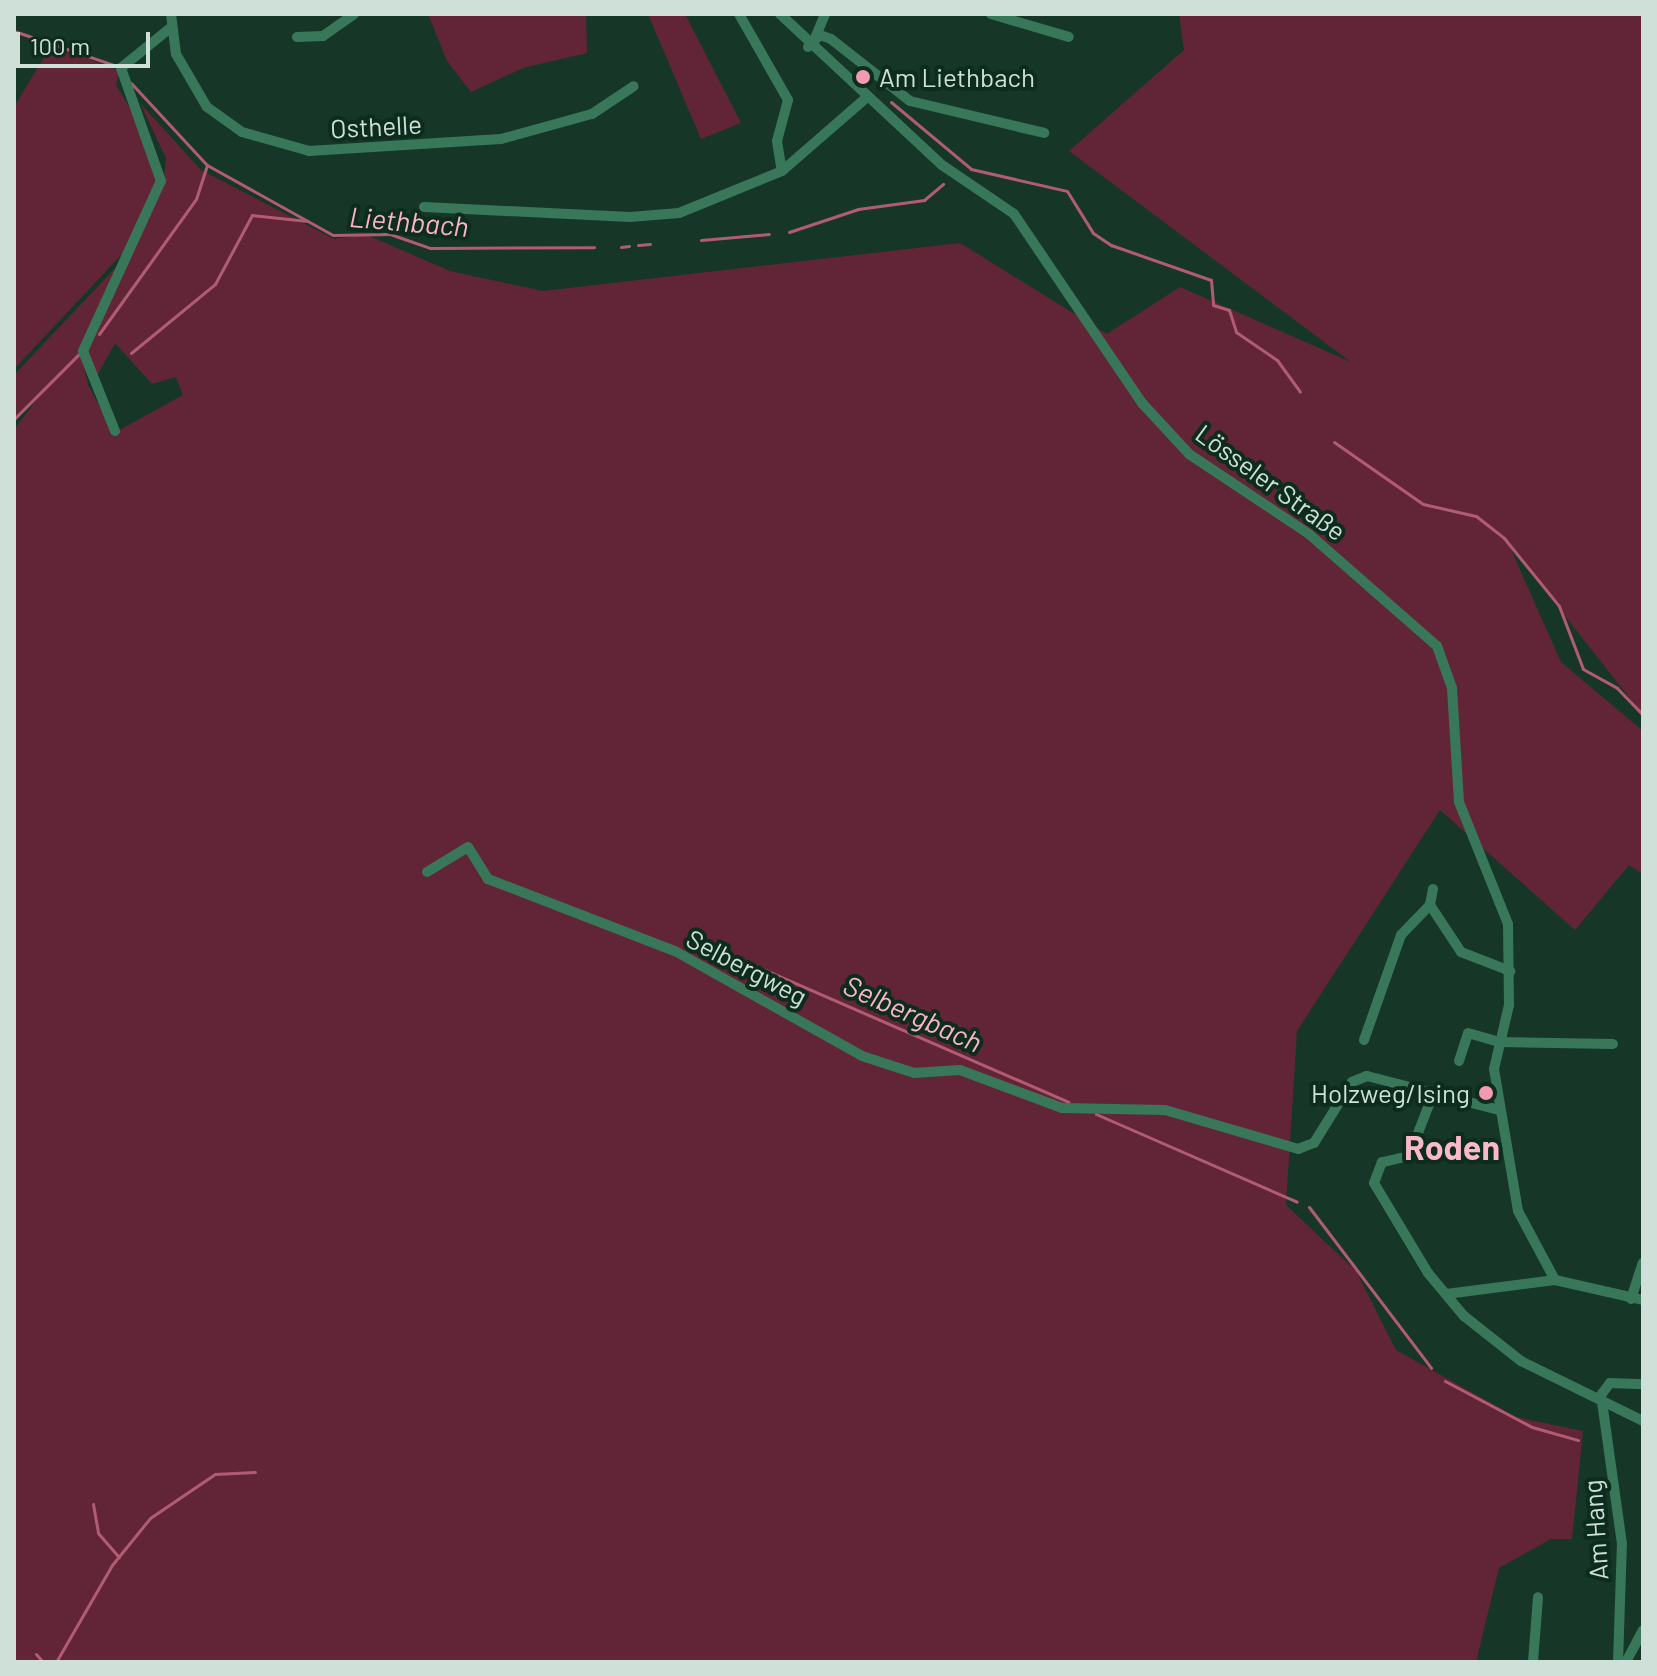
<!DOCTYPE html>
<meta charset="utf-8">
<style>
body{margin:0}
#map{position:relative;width:1657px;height:1676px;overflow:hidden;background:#163628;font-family:Barlow,sans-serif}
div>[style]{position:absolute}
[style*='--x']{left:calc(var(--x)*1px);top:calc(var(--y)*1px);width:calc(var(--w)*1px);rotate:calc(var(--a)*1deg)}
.green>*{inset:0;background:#622538}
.stream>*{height:3px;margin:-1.5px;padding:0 1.5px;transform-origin:1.5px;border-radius:1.5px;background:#b25c74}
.minor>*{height:10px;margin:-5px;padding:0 5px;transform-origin:5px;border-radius:5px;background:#39775b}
.dots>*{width:22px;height:22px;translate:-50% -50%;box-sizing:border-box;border:4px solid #0c2c1e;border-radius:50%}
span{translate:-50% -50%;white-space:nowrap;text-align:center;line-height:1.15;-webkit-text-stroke:8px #0c2c1e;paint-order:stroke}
.poi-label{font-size:26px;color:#cee0d7}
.left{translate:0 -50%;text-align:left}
.right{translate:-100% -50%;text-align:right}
.street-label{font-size:26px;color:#cee0d7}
.water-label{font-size:28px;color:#fcb4c5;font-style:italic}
.district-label{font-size:34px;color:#fbb8c8;font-weight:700}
.frame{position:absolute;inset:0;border:16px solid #cee0d7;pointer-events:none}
.scale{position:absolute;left:16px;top:32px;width:134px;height:36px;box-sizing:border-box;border:4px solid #cee0d7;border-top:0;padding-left:10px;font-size:24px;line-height:28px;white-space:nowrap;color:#cee0d7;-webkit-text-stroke:6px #0c2c1e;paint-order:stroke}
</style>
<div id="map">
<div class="green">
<i style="clip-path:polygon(428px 14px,586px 14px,587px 53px,523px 68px,471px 92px,447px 61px)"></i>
<i style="clip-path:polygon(648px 14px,685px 14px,741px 123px,701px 139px)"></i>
<i style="clip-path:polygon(1179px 14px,1643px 14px,1643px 715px,1509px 545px,1561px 662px,1643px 731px,1643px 874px,1629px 865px,1575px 930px,1440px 810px,1297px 1031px,1286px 1205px,1356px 1271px,1396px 1350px,1516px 1417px,1583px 1431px,1572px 1539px,1551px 1539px,1499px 1568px,1476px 1662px,14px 1662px,14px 430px,48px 384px,14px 423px,14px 375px,122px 261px,82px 356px,88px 385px,114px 433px,183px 395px,176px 377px,152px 384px,115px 343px,93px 383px,86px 352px,164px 180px,166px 158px,140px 103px,201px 170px,334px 239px,367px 235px,450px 271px,543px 291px,960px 243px,1107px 334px,1180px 287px,1351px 362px,1069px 151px,1184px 50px)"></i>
<i style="clip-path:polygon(52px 44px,119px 71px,116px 85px,139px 123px,159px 180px,123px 253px,14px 369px,14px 107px)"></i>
</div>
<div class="stream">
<i style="--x:14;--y:31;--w:109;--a:18.8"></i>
<i style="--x:860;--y:70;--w:13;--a:39"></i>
<i style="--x:131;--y:83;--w:112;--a:47.2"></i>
<i style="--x:207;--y:165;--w:144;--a:29.1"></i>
<i style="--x:333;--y:235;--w:57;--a:-1"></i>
<i style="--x:390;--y:234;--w:42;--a:19.3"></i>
<i style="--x:430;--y:248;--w:164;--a:-0.3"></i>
<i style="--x:891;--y:102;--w:104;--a:39.9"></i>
<i style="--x:971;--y:169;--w:98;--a:12.9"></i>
<i style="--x:1067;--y:191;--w:49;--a:58.2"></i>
<i style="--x:1093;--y:233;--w:22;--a:34"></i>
<i style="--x:1111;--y:245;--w:106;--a:19.3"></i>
<i style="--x:1211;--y:280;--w:25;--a:85"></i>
<i style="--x:1213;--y:305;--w:17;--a:17"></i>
<i style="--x:1229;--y:310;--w:23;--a:72"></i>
<i style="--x:1236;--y:332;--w:50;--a:34.3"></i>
<i style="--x:1277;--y:360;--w:39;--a:54"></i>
<i style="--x:789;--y:232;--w:73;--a:-18.4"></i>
<i style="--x:858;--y:209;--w:67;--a:-7.8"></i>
<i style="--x:924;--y:200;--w:25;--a:-40"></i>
<i style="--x:701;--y:240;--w:68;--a:-5"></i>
<i style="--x:638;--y:245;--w:12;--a:-5"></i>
<i style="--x:621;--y:247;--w:8;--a:-7"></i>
<i style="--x:99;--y:334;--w:166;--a:-54.3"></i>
<i style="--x:196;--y:199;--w:36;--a:-72"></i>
<i style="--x:131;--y:353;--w:109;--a:-39.4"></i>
<i style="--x:215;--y:284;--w:78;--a:-61.8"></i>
<i style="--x:252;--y:215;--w:56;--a:6.1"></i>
<i style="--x:14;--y:419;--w:91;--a:-45"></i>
<i style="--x:1334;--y:442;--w:108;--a:34.9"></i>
<i style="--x:1423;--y:504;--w:54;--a:12.8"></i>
<i style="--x:1476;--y:516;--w:36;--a:38"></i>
<i style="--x:1504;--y:538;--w:87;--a:51"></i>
<i style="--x:1559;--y:606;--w:67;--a:69.1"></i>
<i style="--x:1583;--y:669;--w:39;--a:29"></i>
<i style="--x:1617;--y:688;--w:37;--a:46"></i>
<i style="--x:742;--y:960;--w:356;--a:23.5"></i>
<i style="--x:1096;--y:1114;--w:219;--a:23.6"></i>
<i style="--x:1309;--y:1207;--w:202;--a:52.8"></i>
<i style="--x:1445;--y:1381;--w:98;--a:27.9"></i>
<i style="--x:1532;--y:1427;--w:48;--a:15.8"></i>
<i style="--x:93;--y:1504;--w:29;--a:80"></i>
<i style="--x:98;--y:1533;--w:32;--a:49"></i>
<i style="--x:36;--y:1654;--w:11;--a:49"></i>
<i style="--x:56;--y:1662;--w:112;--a:-60"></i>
<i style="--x:112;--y:1565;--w:60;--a:-51"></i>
<i style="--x:150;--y:1518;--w:78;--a:-34.1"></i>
<i style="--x:215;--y:1474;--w:40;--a:-2.9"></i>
</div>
<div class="minor">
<i style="--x:171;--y:14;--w:40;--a:82.9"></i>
<i style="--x:176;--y:54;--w:61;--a:59.7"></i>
<i style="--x:207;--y:107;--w:43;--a:35.5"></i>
<i style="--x:242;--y:132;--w:70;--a:15.8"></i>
<i style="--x:309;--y:151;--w:192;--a:-3.6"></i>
<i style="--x:501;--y:139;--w:94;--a:-15.4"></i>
<i style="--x:592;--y:114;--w:50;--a:-33.7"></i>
<i style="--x:739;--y:14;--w:99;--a:60.3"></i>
<i style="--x:788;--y:100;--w:42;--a:105"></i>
<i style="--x:777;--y:141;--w:30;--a:81"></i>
<i style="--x:780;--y:14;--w:221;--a:43"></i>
<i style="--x:942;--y:165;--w:87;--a:34.2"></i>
<i style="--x:1014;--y:214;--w:228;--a:55.9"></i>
<i style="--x:1142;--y:403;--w:69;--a:47.3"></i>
<i style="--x:1189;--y:454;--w:144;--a:33.7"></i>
<i style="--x:1309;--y:534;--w:170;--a:41.2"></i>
<i style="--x:1437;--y:646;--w:45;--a:70.3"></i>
<i style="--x:1452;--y:688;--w:114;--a:86.5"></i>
<i style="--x:1459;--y:802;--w:131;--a:68.1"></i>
<i style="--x:1508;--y:924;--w:81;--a:89.3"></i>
<i style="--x:1509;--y:1005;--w:66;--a:103.2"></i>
<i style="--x:1494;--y:1069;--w:144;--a:80.4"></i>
<i style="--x:1518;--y:1211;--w:78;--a:61.8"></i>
<i style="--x:1555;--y:1280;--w:90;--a:12.8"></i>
<i style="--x:991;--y:14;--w:81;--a:16.4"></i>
<i style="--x:297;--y:37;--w:26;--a:-2"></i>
<i style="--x:323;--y:36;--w:38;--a:-35"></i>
<i style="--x:815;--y:38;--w:26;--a:-67"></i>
<i style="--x:808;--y:47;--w:17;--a:-45"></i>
<i style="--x:820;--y:35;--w:12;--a:20"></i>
<i style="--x:831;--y:39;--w:100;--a:38.1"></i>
<i style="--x:910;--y:101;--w:138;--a:13.4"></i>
<i style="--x:424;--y:207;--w:206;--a:2.8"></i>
<i style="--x:630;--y:217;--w:49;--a:-4.7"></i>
<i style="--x:679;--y:213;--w:111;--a:-22.2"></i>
<i style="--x:782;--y:171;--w:113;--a:-41"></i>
<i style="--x:115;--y:431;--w:86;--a:-111.8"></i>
<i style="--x:83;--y:351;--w:187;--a:-65.4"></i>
<i style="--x:161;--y:181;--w:120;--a:-109.5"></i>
<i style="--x:121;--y:68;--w:62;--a:-39.1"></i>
<i style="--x:427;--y:872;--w:48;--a:-31.4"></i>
<i style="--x:468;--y:847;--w:38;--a:58"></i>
<i style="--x:488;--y:879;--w:200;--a:21.1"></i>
<i style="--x:675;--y:951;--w:214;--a:29.3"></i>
<i style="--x:862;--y:1056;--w:55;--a:18.1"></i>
<i style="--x:914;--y:1073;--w:46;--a:-3.7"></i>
<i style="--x:960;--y:1070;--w:109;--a:20.4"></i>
<i style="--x:1062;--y:1108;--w:103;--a:1.1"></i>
<i style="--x:1165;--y:1110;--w:139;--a:16.3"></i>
<i style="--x:1298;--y:1149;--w:17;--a:-21"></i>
<i style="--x:1314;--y:1143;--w:72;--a:-58.1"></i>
<i style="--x:1352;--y:1082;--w:16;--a:-22"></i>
<i style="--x:1367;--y:1076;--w:136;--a:14.4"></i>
<i style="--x:1433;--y:889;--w:16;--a:101"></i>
<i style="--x:1430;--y:905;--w:56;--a:56.6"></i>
<i style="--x:1461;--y:952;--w:53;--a:21.2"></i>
<i style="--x:1364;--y:1040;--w:111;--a:-70.6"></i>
<i style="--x:1401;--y:935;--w:42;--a:-46"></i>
<i style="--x:1459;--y:1061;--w:29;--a:-72"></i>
<i style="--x:1468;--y:1033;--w:33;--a:16"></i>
<i style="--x:1500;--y:1042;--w:113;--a:1"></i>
<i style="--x:1432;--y:1097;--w:63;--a:111.3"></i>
<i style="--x:1409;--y:1156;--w:28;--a:167"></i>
<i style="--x:1382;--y:1162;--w:22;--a:111"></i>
<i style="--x:1374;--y:1183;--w:105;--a:59"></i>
<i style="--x:1428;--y:1273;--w:56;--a:50.1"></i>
<i style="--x:1464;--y:1316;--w:73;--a:38.3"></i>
<i style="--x:1521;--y:1361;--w:136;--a:26.2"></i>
<i style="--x:1446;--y:1294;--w:110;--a:-7.3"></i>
<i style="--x:1631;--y:1299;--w:38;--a:-72"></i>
<i style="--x:1533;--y:1662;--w:65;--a:-85.6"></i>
<i style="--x:1618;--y:1662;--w:118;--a:-88.1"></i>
<i style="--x:1622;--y:1544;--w:150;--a:-98"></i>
<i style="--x:1601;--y:1395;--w:15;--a:-53"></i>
<i style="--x:1610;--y:1383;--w:33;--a:2"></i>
<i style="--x:1626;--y:1662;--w:36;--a:-62"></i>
</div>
<div class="dots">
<i style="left:863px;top:77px;background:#f29ab0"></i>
<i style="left:1486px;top:1093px;background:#f29ab0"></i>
</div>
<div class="poi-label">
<span class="left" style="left:879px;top:77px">Am Liethbach</span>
<span class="right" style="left:1470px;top:1093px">Holzweg/Ising</span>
</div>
<div class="street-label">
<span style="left:376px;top:126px;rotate:-3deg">Osthelle</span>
<span style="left:1271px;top:482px;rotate:36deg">Lösseler Straße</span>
<span style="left:747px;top:967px;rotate:28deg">Selbergweg</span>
<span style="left:1595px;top:1530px;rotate:-94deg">Am Hang</span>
</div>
<div class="water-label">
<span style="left:409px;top:221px;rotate:5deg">Liethbach</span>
<span style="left:913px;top:1013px;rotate:24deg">Selbergbach</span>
</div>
<div class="district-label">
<span style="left:1452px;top:1147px">Roden</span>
</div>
<div class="frame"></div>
<div class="scale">100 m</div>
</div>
